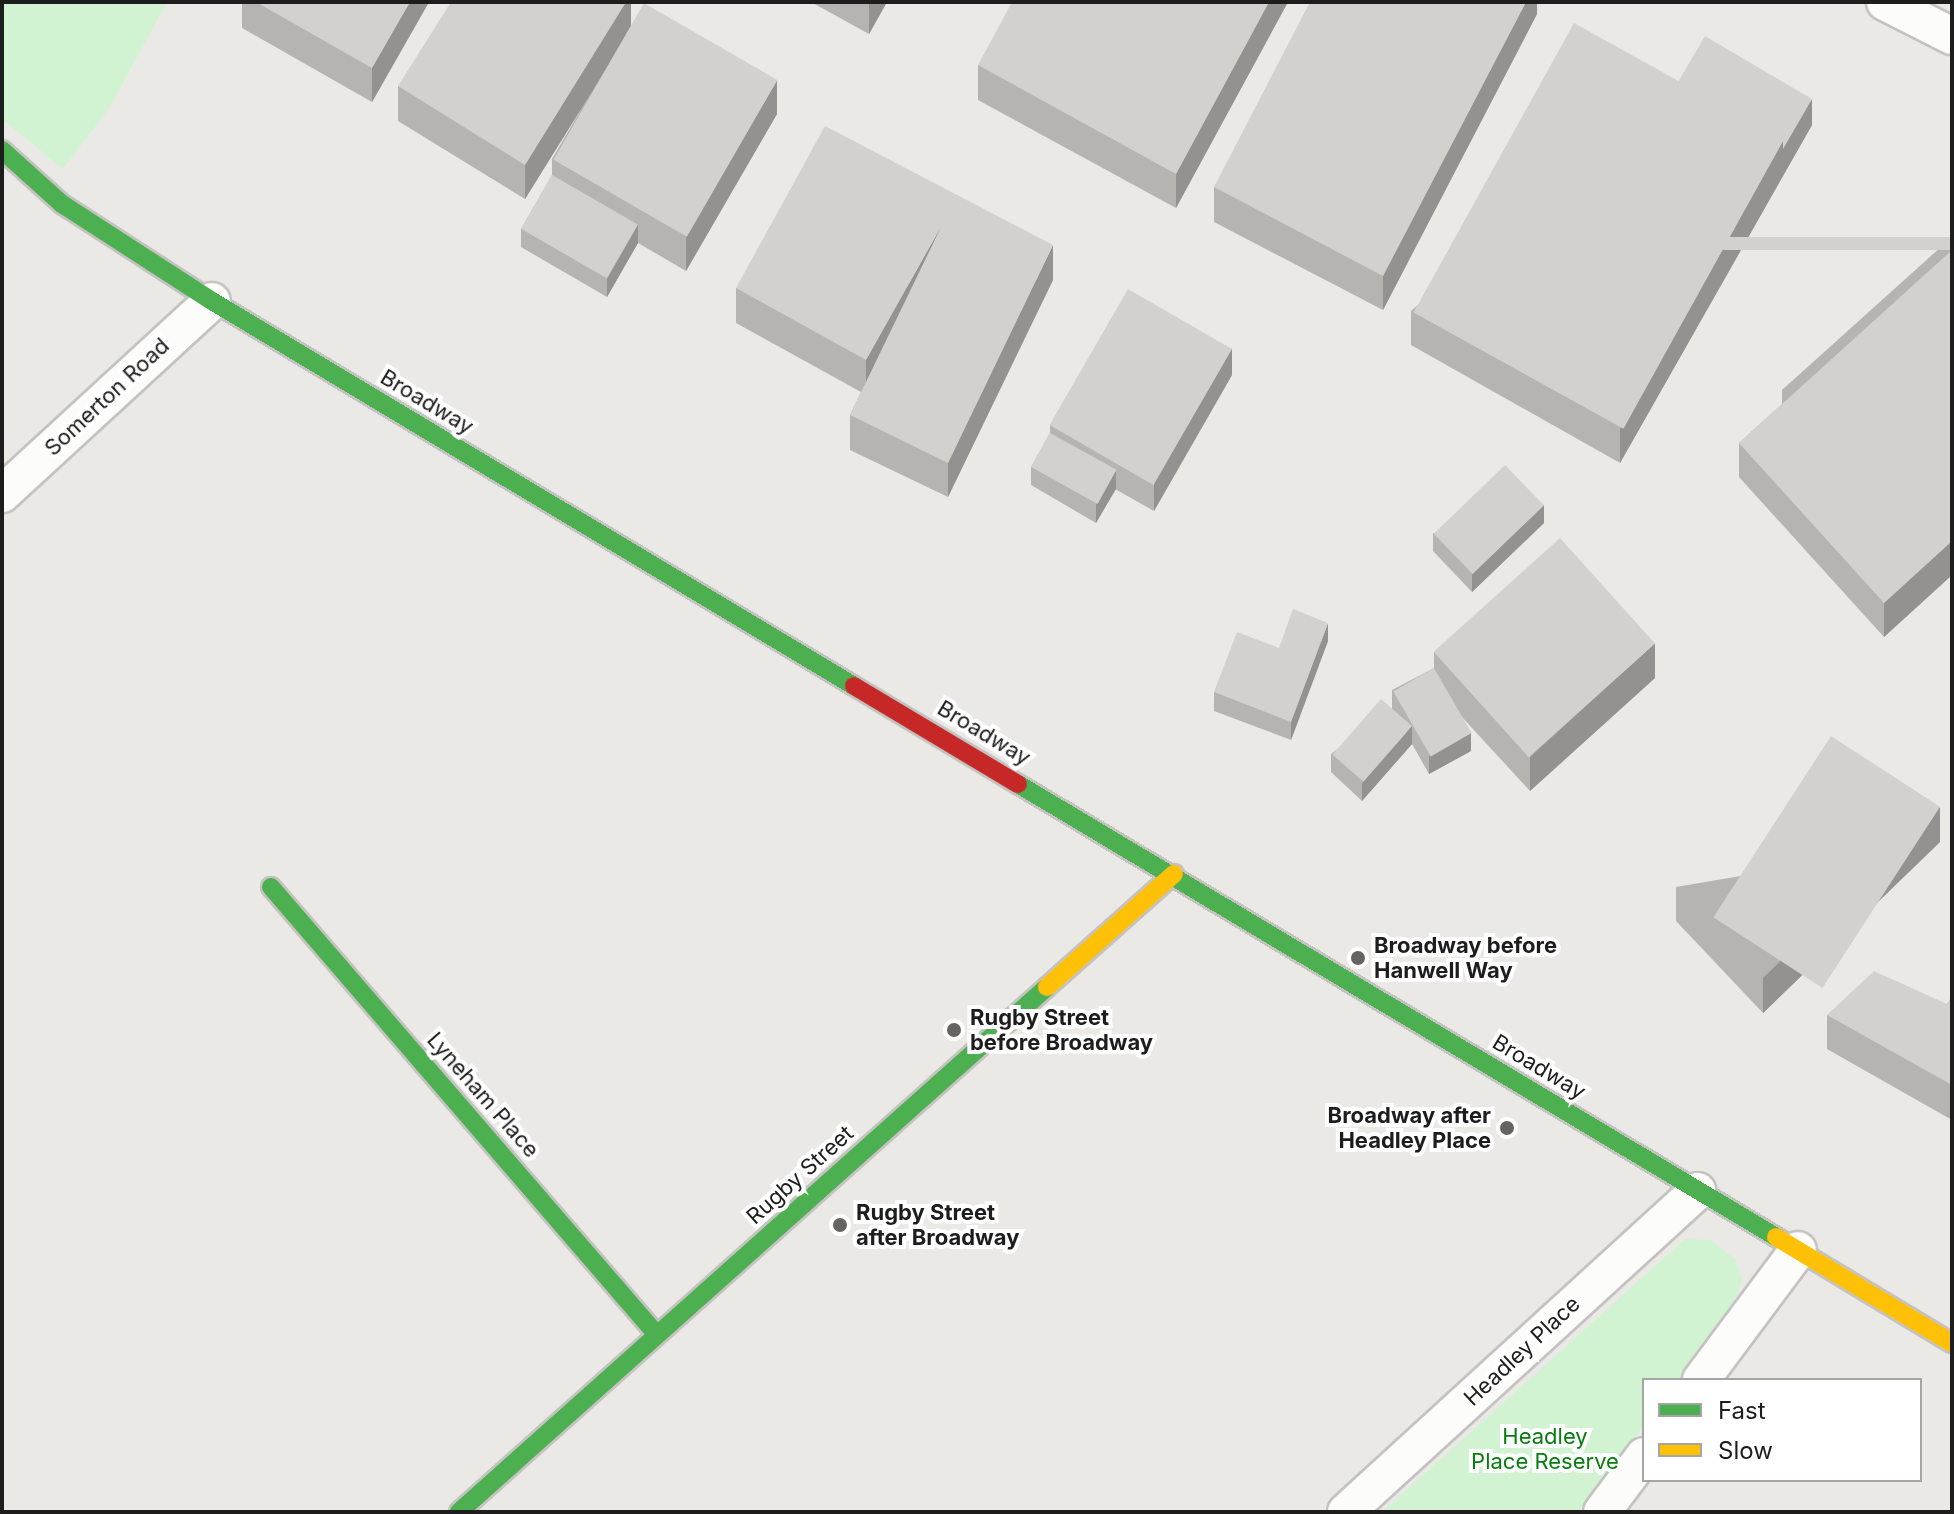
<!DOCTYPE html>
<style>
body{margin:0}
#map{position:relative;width:1954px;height:1514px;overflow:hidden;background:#ebe9e5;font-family:Inter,sans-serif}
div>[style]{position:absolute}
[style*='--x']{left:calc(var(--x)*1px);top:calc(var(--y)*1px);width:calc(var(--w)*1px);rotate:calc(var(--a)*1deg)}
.park>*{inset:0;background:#d2f3d1}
.roads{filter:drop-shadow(2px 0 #c4c3c1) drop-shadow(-2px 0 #c4c3c1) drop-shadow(0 2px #c4c3c1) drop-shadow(0 -2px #c4c3c1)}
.street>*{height:36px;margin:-18px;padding:0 18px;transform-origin:18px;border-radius:18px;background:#fcfcfb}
.fast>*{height:18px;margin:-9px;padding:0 9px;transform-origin:9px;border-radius:9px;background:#4caf50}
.slow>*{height:18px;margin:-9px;padding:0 9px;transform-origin:9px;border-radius:9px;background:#ffc107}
.jam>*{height:18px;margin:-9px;padding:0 9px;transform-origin:9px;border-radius:9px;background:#c62828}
.wall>*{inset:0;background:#b5b4b1}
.shaded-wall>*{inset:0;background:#949290}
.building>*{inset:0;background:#d3d1ce;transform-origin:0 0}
.dots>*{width:22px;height:22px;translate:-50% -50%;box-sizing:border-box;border:4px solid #fff;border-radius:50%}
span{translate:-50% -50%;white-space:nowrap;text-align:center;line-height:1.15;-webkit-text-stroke:8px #fff;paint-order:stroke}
.street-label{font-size:22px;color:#1d1d1d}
.poi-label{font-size:22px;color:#1d1d1d;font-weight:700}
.left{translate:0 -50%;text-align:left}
.right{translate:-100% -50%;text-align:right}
.park-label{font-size:22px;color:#087d0f}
.frame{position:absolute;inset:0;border:4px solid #1d1d1d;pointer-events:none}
.legend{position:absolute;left:1642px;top:1378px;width:280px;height:104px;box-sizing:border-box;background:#fff;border:2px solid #a5a5a5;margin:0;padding:10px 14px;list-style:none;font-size:24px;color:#1d1d1d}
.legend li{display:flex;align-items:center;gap:16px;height:40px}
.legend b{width:40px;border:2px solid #a5a5a5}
</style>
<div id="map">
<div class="park">
<i style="clip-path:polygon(2px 2px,167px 2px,110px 107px,63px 169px,2px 119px)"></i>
<i style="clip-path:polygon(1685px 1239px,1711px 1240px,1736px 1260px,1742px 1280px,1733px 1306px,1678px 1380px,1644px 1380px,1644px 1425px,1578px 1512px,1382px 1512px)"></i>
</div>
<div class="roads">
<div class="street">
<i style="--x:1885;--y:2;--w:75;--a:26.9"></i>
<i style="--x:2;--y:494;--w:285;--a:-42.6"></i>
<i style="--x:1701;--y:1380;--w:162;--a:-53.3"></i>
<i style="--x:1346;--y:1512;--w:476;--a:-42.4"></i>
<i style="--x:1602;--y:1512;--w:70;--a:-53.1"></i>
</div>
<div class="fast">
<i style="--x:2;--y:150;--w:81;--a:42"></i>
<i style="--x:62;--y:204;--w:179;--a:32.9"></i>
<i style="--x:212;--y:301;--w:749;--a:30.95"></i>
<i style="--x:1018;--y:784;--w:883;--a:30.86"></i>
<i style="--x:271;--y:887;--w:591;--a:49.25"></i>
<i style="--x:459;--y:1512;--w:788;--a:-41.76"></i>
</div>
<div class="slow">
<i style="--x:1047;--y:987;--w:170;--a:-41.7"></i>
<i style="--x:1776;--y:1237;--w:205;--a:31.1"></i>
</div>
<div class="jam">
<i style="--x:854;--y:686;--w:191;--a:30.9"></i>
</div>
</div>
<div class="wall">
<i style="clip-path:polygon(242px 2px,429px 2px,372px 102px,242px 28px)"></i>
<i style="clip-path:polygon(631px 2px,631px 25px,777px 114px,686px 271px,638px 243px,607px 297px,521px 247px,521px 229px,552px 175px,552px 159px,587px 99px,525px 199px,398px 121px,398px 86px)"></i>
<i style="clip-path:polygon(811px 2px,887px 2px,869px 34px)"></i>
<i style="clip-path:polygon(1288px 2px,1176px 208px,978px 100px,978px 65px)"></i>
<i style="clip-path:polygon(1537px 2px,1537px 14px,1383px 310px,1214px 222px,1214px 187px)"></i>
<i style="clip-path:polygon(1678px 82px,1812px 125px,1620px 463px,1411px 345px,1411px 311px)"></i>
<i style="clip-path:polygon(1952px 237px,1952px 575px,1884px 637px,1739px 477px,1739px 443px,1782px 404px,1782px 390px)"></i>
<i style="clip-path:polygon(1053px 280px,948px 497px,850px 450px,850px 415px,861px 392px,736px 323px,736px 288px)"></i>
<i style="clip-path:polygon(1232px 375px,1154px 511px,1115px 489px,1096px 523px,1031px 485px,1031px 467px,1050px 433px,1050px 425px)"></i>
<i style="clip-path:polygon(1544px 523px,1472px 592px,1433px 551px,1433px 533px)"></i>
<i style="clip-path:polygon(1328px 641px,1291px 740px,1214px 711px,1214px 692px,1279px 648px)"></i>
<i style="clip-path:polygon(1434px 652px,1655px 678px,1530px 791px,1461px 716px,1471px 751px,1429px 774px,1412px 744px,1362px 801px,1331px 772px,1331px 754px,1392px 708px,1392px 690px,1434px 668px)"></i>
<i style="clip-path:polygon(1940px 842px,1763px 1013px,1676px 921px,1676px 887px)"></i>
<i style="clip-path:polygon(1952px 996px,1952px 1120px,1827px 1049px,1827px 1015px,1947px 1004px)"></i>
</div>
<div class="shaded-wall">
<i style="clip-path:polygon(410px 2px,429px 2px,372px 102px,372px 68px)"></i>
<i style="clip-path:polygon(626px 2px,631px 2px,631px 29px,525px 199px,525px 165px)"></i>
<i style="clip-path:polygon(869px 2px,887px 2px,869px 34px)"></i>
<i style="clip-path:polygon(1269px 2px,1288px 2px,1176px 208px,1176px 174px)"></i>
<i style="clip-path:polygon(1526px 2px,1537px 2px,1537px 14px,1383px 310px,1383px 276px)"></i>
<i style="clip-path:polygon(777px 80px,777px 114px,686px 271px,686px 237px)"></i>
<i style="clip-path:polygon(1812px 99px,1812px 125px,1620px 463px,1620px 429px,1783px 141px)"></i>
<i style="clip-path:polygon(943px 223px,866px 394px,866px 360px)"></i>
<i style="clip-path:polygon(638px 225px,638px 243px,607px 297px,607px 279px)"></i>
<i style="clip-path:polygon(1053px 245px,1053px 280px,948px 497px,948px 463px)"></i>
<i style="clip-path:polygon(1232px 348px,1232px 375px,1154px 511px,1154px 484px)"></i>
<i style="clip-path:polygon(1116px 470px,1116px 489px,1096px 523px,1096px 504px)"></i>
<i style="clip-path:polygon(1544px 505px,1544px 523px,1472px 592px,1472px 574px)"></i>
<i style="clip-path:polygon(1952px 541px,1952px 575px,1884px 637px,1884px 603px)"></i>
<i style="clip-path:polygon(1328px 623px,1328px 641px,1291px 740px,1291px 722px)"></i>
<i style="clip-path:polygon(1655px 643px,1655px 678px,1530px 791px,1530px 757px)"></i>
<i style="clip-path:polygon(1412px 726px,1412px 744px,1362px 801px,1362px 783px)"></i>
<i style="clip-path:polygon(1471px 733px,1471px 751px,1429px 774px,1429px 756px)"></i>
<i style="clip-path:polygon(1940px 807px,1940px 842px,1763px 1013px,1763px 978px)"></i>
</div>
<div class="building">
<i style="clip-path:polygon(256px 2px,410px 2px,372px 68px)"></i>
<i style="clip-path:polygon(451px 2px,626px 2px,525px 165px,398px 86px)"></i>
<i style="clip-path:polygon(1012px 2px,1269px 2px,1176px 174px,978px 65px)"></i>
<i style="clip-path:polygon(1310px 2px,1526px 2px,1383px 276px,1214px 187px)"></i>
<i style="left:644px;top:3px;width:154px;height:181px;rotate:30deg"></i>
<i style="left:1574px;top:23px;width:240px;height:331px;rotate:29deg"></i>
<i style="clip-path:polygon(1705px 36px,1812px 99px,1783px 149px,1783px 141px,1678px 82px)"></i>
<i style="clip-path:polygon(825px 126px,1053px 245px,948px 463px,850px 415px,943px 223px,866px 360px,736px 288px)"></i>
<i style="left:552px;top:175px;width:99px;height:62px;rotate:30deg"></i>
<i style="left:1952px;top:237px;width:13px;height:229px;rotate:90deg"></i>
<i style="clip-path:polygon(1952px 250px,1952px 541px,1884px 603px,1739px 443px)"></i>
<i style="left:1128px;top:289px;width:120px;height:157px;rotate:30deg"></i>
<i style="left:1050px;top:433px;width:76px;height:39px;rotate:29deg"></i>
<i style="left:1505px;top:465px;width:56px;height:99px;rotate:46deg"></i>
<i style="left:1560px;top:538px;width:142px;height:170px;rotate:48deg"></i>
<i style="clip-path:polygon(1293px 609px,1328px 623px,1291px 722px,1214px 692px,1237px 632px,1279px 648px)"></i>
<i style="left:1434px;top:668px;width:75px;height:47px;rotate:60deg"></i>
<i style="left:1381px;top:699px;width:41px;height:74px;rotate:41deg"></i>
<i style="left:1831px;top:736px;width:130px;height:216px;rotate:33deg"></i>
<i style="clip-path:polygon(1874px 971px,1947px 1004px,1952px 996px,1952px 1085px,1827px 1015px)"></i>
</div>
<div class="dots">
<i style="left:1358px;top:958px;background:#656463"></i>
<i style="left:954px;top:1030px;background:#656463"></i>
<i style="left:1507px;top:1128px;background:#656463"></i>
<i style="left:840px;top:1225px;background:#656463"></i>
</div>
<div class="street-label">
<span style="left:107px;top:397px;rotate:-43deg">Somerton Road</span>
<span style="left:427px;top:402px;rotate:31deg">Broadway</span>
<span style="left:984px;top:733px;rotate:31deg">Broadway</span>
<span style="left:1539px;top:1067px;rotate:31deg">Broadway</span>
<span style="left:483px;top:1095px;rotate:49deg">Lyneham Place</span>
<span style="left:800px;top:1175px;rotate:-42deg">Rugby Street</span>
<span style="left:1522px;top:1351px;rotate:-43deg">Headley Place</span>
</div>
<div class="poi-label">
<span class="left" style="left:1374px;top:958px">Broadway before<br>Hanwell Way</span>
<span class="left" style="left:970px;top:1030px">Rugby Street<br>before Broadway</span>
<span class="right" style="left:1491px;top:1128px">Broadway after<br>Headley Place</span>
<span class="left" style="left:856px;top:1225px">Rugby Street<br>after Broadway</span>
</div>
<div class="park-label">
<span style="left:1545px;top:1449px">Headley<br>Place Reserve</span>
</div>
<div class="frame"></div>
<ul class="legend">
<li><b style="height:10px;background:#4caf50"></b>Fast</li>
<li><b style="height:10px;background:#ffc107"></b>Slow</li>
</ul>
</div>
